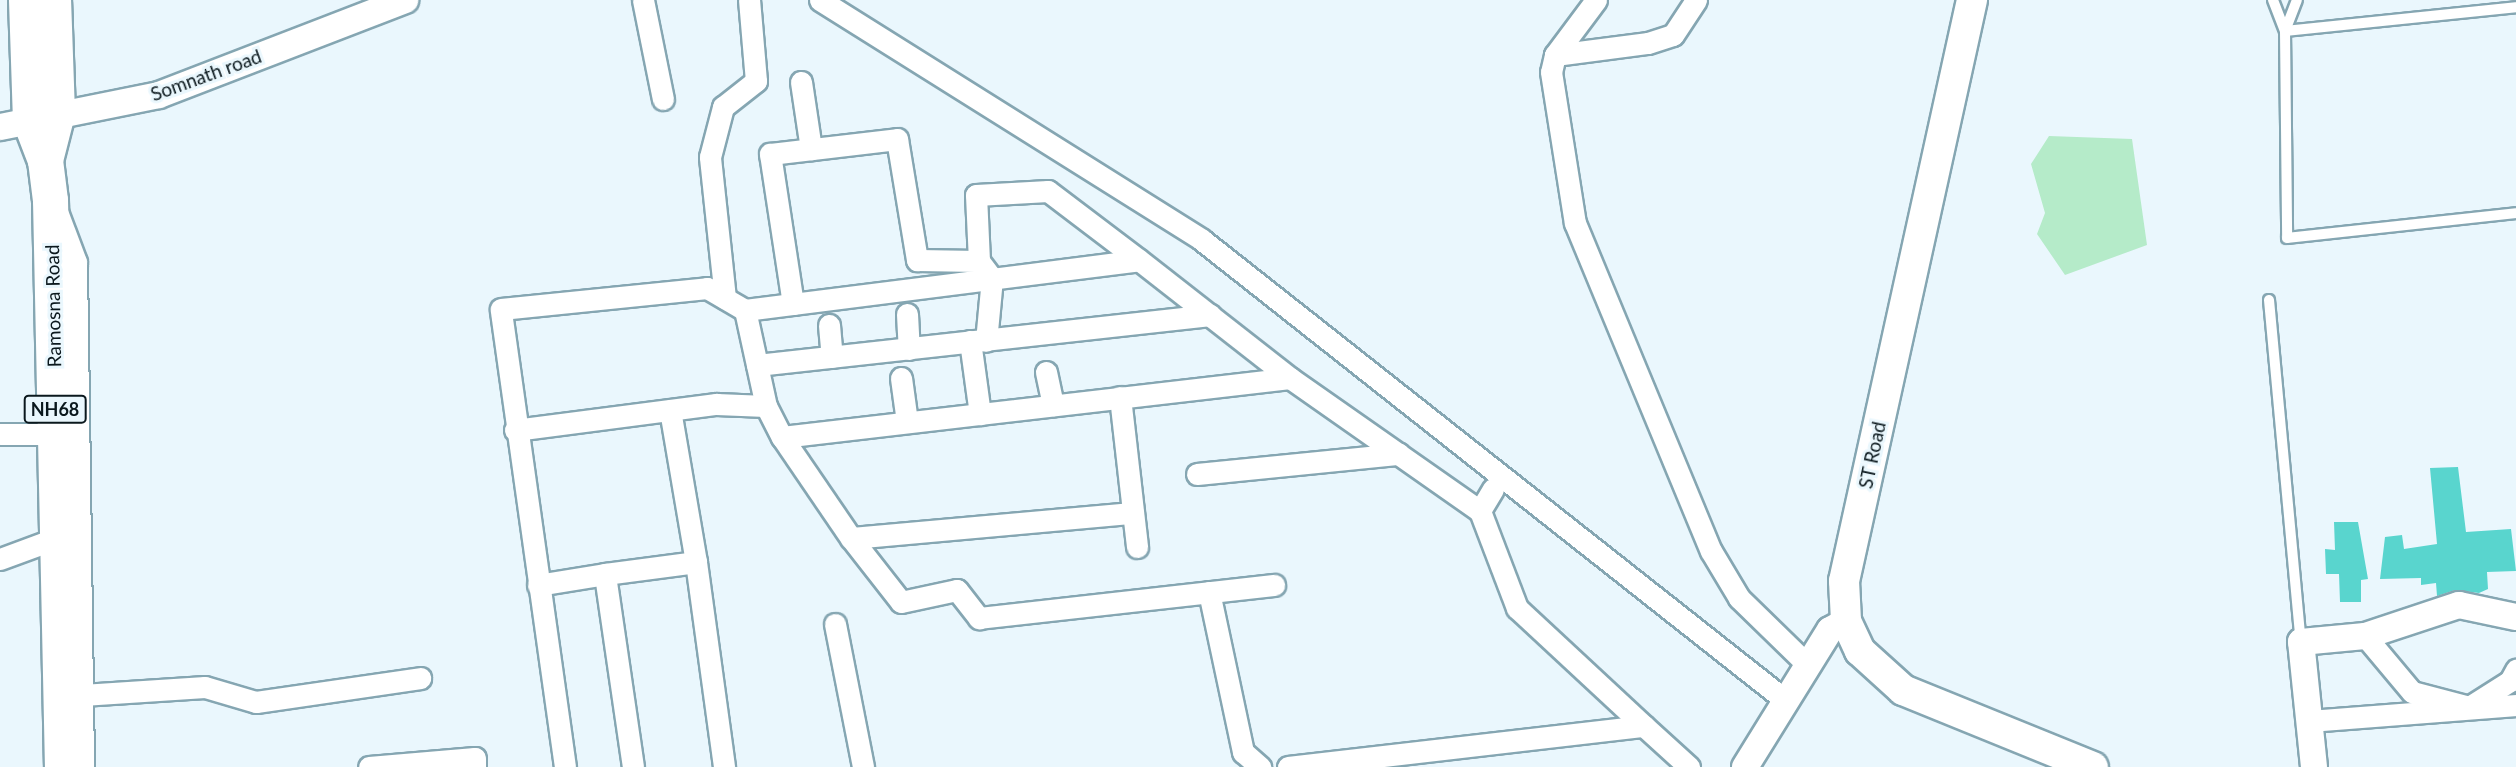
<!DOCTYPE html>
<style>
body{margin:0}
#map{position:relative;width:2516px;height:767px;overflow:hidden;background:#eaf7fd;font-family:Lato,sans-serif}
div>[style]{position:absolute}
[style*='--x']{left:calc(var(--x)*1px);top:calc(var(--y)*1px);width:calc(var(--w)*1px);rotate:calc(var(--a)*1deg)}
.green>*{inset:0;background:#b5ebc9}
.building>*{inset:0;background:#59d5ce}
.roads{filter:drop-shadow(2px 0 #85a6b2) drop-shadow(-2px 0 #85a6b2) drop-shadow(0 2px #85a6b2) drop-shadow(0 -2px #85a6b2)}
.service>*{height:10px;margin:-5px;padding:0 5px;transform-origin:5px;border-radius:5px;background:#fff}
.minor>*{height:21px;margin:-10.5px;padding:0 10.5px;transform-origin:10.5px;border-radius:10.5px;background:#fff}
.tertiary>*{height:26px;margin:-13px;padding:0 13px;transform-origin:13px;border-radius:13px;background:#fff}
.secondary>*{height:30px;margin:-15px;padding:0 15px;transform-origin:15px;border-radius:15px;background:#fff}
.trunk>*{height:35px;margin:-17.5px;padding:0 17.5px;transform-origin:17.5px;border-radius:17.5px;background:#fff}
span{translate:-50% -50%;white-space:nowrap;text-align:center;line-height:1.15;-webkit-text-stroke:6px #eaf7fd;paint-order:stroke}
.shield-label span{padding:2px 5px;background:#eaf7fd;border:2px solid;border-radius:5px;-webkit-text-stroke-width:0}
.shield-label{font-size:18px;color:#0b181d;font-weight:700}
.street-label{font-size:19px;color:#0b181d}
</style>
<div id="map">
<div class="green">
<i style="clip-path:polygon(2049px 136px,2132px 139px,2147px 245px,2065px 275px,2037px 234px,2045px 213px,2031px 164px)"></i>
</div>
<div class="building">
<i style="clip-path:polygon(2458px 467px,2466px 532px,2511px 529px,2516px 571px,2487px 572px,2488px 589px,2479px 593px,2455px 590px,2437px 596px,2436px 583px,2421px 585px,2421px 578px,2380px 579px,2385px 537px,2402px 535px,2404px 549px,2437px 544px,2430px 468px)"></i>
<i style="clip-path:polygon(2334px 522px,2358px 522px,2368px 579px,2361px 580px,2361px 602px,2340px 602px,2339px 574px,2326px 574px,2325px 549px,2335px 550px)"></i>
</div>
<div class="roads">
<div class="service">
<i style="--x:2273;--y:0;--w:33;--a:69"></i>
<i style="--x:2285;--y:31;--w:207;--a:89.4"></i>
<i style="--x:2287;--y:238;--w:230;--a:-6.2"></i>
<i style="--x:2285;--y:31;--w:232;--a:-5.9"></i>
<i style="--x:2285;--y:31;--w:33;--a:-69"></i>
<i style="--x:2269;--y:300;--w:343;--a:84.7"></i>
</div>
<div class="minor">
<i style="--x:643;--y:0;--w:101;--a:78.6"></i>
<i style="--x:820;--y:0;--w:451;--a:32.1"></i>
<i style="--x:1202;--y:240;--w:743;--a:38.27"></i>
<i style="--x:1596;--y:0;--w:69;--a:126.7"></i>
<i style="--x:1555;--y:55;--w:17;--a:103"></i>
<i style="--x:1551;--y:72;--w:153;--a:81"></i>
<i style="--x:1575;--y:223;--w:355;--a:67.5"></i>
<i style="--x:1711;--y:551;--w:55;--a:59.2"></i>
<i style="--x:1739;--y:598;--w:96;--a:44.2"></i>
<i style="--x:1555;--y:55;--w:94;--a:-7.4"></i>
<i style="--x:1648;--y:43;--w:26;--a:-18"></i>
<i style="--x:1673;--y:35;--w:42;--a:-56.7"></i>
<i style="--x:801;--y:82;--w:68;--a:81.5"></i>
<i style="--x:979;--y:261;--w:66;--a:-92.6"></i>
<i style="--x:976;--y:195;--w:72;--a:-3.2"></i>
<i style="--x:1048;--y:191;--w:114;--a:37.2"></i>
<i style="--x:725;--y:298;--w:142;--a:-96.1"></i>
<i style="--x:710;--y:157;--w:52;--a:-75.4"></i>
<i style="--x:723;--y:107;--w:42;--a:-38.2"></i>
<i style="--x:756;--y:81;--w:81;--a:-94.9"></i>
<i style="--x:793;--y:304;--w:152;--a:-98.7"></i>
<i style="--x:770;--y:154;--w:128;--a:-6.7"></i>
<i style="--x:897;--y:139;--w:123;--a:80.6"></i>
<i style="--x:917;--y:260;--w:62;--a:0.9"></i>
<i style="--x:979;--y:261;--w:21;--a:53"></i>
<i style="--x:992;--y:278;--w:63;--a:95.4"></i>
<i style="--x:745;--y:310;--w:98;--a:77.7"></i>
<i style="--x:907;--y:314;--w:35;--a:87"></i>
<i style="--x:829;--y:325;--w:32;--a:85"></i>
<i style="--x:970;--y:341;--w:74;--a:82.2"></i>
<i style="--x:757;--y:365;--w:456;--a:-6.3"></i>
<i style="--x:1046;--y:372;--w:34;--a:78"></i>
<i style="--x:901;--y:378;--w:44;--a:82.2"></i>
<i style="--x:1120;--y:397;--w:151;--a:83.5"></i>
<i style="--x:515;--y:430;--w:203;--a:-7.4"></i>
<i style="--x:716;--y:404;--w:50;--a:2.3"></i>
<i style="--x:766;--y:406;--w:35;--a:63"></i>
<i style="--x:782;--y:437;--w:511;--a:-6.62"></i>
<i style="--x:1290;--y:378;--w:232;--a:35"></i>
<i style="--x:0;--y:434;--w:55;--a:0"></i>
<i style="--x:782;--y:437;--w:122;--a:55.7"></i>
<i style="--x:851;--y:538;--w:283;--a:-5.1"></i>
<i style="--x:1197;--y:474;--w:203;--a:-5.7"></i>
<i style="--x:1493;--y:489;--w:26;--a:121"></i>
<i style="--x:1480;--y:511;--w:104;--a:69.1"></i>
<i style="--x:1517;--y:608;--w:173;--a:42.9"></i>
<i style="--x:851;--y:538;--w:81;--a:52"></i>
<i style="--x:901;--y:602;--w:57;--a:-12.1"></i>
<i style="--x:957;--y:590;--w:36;--a:52"></i>
<i style="--x:979;--y:618;--w:297;--a:-6.4"></i>
<i style="--x:0;--y:559;--w:61;--a:-20.2"></i>
<i style="--x:696;--y:562;--w:207;--a:82.2"></i>
<i style="--x:538;--y:585;--w:68;--a:-9.3"></i>
<i style="--x:1209;--y:592;--w:164;--a:78"></i>
<i style="--x:1243;--y:752;--w:23;--a:41"></i>
<i style="--x:835;--y:624;--w:146;--a:78.9"></i>
<i style="--x:2365;--y:636;--w:73;--a:50"></i>
<i style="--x:2412;--y:692;--w:59;--a:14.7"></i>
<i style="--x:2469;--y:707;--w:49;--a:-32.4"></i>
<i style="--x:2510;--y:681;--w:13;--a:-61"></i>
<i style="--x:82;--y:695;--w:123;--a:-3.7"></i>
<i style="--x:205;--y:687;--w:53;--a:16.4"></i>
<i style="--x:256;--y:702;--w:166;--a:-8.3"></i>
<i style="--x:2309;--y:721;--w:208;--a:-4.4"></i>
<i style="--x:369;--y:767;--w:106;--a:-4.9"></i>
<i style="--x:475;--y:758;--w:9;--a:90"></i>
<i style="--x:565;--y:767;--w:462;--a:-98"></i>
<i style="--x:501;--y:309;--w:207;--a:-5.8"></i>
<i style="--x:707;--y:288;--w:44;--a:30.1"></i>
<i style="--x:745;--y:310;--w:397;--a:-7.2"></i>
<i style="--x:1139;--y:260;--w:192;--a:38"></i>
<i style="--x:633;--y:767;--w:195;--a:-98.3"></i>
<i style="--x:605;--y:574;--w:92;--a:-7.5"></i>
<i style="--x:696;--y:562;--w:154;--a:-99.7"></i>
<i style="--x:1288;--y:767;--w:358;--a:-6.6"></i>
<i style="--x:1644;--y:726;--w:61;--a:42.3"></i>
</div>
<div class="tertiary">
<i style="--x:0;--y:127;--w:162;--a:-11.4"></i>
<i style="--x:159;--y:95;--w:264;--a:-21.1"></i>
<i style="--x:56;--y:215;--w:51;--a:69.4"></i>
<i style="--x:74;--y:263;--w:504;--a:89.2"></i>
<i style="--x:1745;--y:767;--w:161;--a:-58.2"></i>
<i style="--x:1830;--y:630;--w:18;--a:-29"></i>
<i style="--x:2314;--y:767;--w:126;--a:-95.9"></i>
<i style="--x:2301;--y:642;--w:64;--a:-5.4"></i>
<i style="--x:2365;--y:636;--w:99;--a:-18.3"></i>
<i style="--x:2459;--y:605;--w:58;--a:11.9"></i>
</div>
<div class="secondary">
<i style="--x:1972;--y:0;--w:595;--a:102.42"></i>
<i style="--x:1844;--y:581;--w:40;--a:87.1"></i>
<i style="--x:1846;--y:621;--w:33;--a:65"></i>
<i style="--x:1860;--y:651;--w:58;--a:42.2"></i>
<i style="--x:1903;--y:690;--w:205;--a:22.1"></i>
</div>
<div class="trunk">
<i style="--x:26;--y:0;--w:121;--a:88.1"></i>
<i style="--x:30;--y:121;--w:42;--a:69"></i>
<i style="--x:45;--y:160;--w:40;--a:82.9"></i>
<i style="--x:50;--y:200;--w:567;--a:88.79"></i>
<i style="--x:45;--y:160;--w:49;--a:-75.7"></i>
<i style="--x:57;--y:113;--w:113;--a:-92"></i>
</div>
</div>
<div class="shield-label">
<span style="left:55px;top:409px">NH68</span>
</div>
<div class="street-label">
<span style="left:206px;top:75px;rotate:-20deg">Somnath road</span>
<span style="left:53px;top:306px;rotate:-91deg">Ramosna Road</span>
<span style="left:1872px;top:455px;rotate:-78deg">ST Road</span>
</div>
</div>
